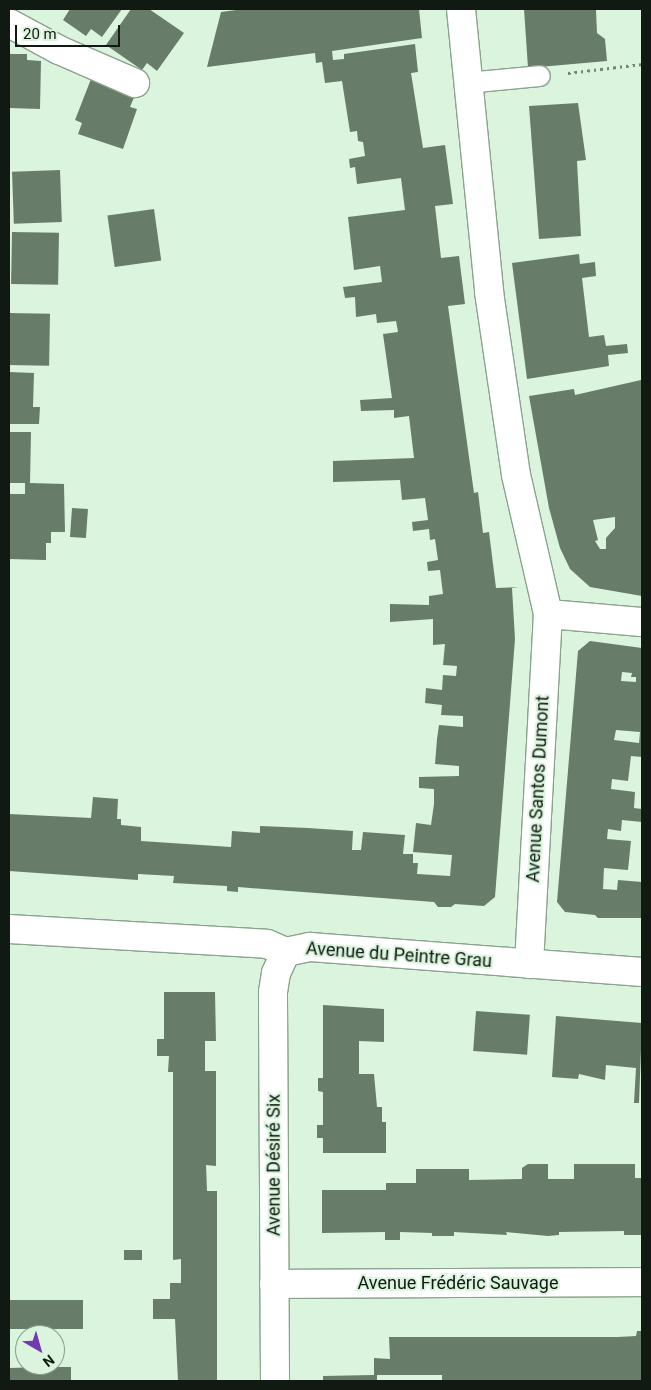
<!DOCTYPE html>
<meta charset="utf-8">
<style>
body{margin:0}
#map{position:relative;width:651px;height:1390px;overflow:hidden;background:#dbf4de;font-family:Roboto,sans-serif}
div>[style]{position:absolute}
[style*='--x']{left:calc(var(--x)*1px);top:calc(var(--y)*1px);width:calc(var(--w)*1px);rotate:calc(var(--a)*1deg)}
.building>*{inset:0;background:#677d69;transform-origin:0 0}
.path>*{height:3px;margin-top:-1.5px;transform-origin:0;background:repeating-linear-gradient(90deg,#748576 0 2.5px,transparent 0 6.5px)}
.roads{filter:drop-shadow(1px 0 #8ba28d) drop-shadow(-1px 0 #8ba28d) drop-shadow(0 1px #8ba28d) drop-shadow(0 -1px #8ba28d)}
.service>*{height:20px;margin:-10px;padding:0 10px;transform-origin:10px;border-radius:10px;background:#fff}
.minor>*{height:28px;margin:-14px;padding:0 14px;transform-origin:14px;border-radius:14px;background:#fff}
.tertiary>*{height:28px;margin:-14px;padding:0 14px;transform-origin:14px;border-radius:14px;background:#fff}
span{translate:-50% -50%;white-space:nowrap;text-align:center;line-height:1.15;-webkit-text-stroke:4px #dbf4de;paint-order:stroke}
.street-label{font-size:18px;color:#111a12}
.frame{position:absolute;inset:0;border:10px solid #111a12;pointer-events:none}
.north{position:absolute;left:15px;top:1325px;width:50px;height:50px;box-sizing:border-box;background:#dbf4de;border:1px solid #8a9d8c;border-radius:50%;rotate:142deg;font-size:14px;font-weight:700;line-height:20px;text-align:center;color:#111a12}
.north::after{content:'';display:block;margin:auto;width:18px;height:22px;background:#733ab0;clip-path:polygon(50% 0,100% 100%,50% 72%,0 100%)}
.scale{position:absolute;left:15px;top:25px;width:105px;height:22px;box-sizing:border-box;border:2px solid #111a12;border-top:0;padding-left:6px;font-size:15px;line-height:18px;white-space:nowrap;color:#111a12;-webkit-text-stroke:4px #dbf4de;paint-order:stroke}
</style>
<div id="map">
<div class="building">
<i style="clip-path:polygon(70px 9px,122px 9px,102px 37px,91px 29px,86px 36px,63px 20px)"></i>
<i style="clip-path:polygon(131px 9px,149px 9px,184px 33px,157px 71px,147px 63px,142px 70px,106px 45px)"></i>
<i style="clip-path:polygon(244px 9px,419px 9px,422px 38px,332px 51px,333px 60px,344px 59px,344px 54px,415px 44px,418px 72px,411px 73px,423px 148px,445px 145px,453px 204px,435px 206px,441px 258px,459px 256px,465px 304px,448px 306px,474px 493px,478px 492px,483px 533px,489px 532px,496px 588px,519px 587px,512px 588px,515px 639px,495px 897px,484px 906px,455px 904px,451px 907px,438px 907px,434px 902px,238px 887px,238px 892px,227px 891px,227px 886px,173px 883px,174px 876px,138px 874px,138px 880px,9px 871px,9px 814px,91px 818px,93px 797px,118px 799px,117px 819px,121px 819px,121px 825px,141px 827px,141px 841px,231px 847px,232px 831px,260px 833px,260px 826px,308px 828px,353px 831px,352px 850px,361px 850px,363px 832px,405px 835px,403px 854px,413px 854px,413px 863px,418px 863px,417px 874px,450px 876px,452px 855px,413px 852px,416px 823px,431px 825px,434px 804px,434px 789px,419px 788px,419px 777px,459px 776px,459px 766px,435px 764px,437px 739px,439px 725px,463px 727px,463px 716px,441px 715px,442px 705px,425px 703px,426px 688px,442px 690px,443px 675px,456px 676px,457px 666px,443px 665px,445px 644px,433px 645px,433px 619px,390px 622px,390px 604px,429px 605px,429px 596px,443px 594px,440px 570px,428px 571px,427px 562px,438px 560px,435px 539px,430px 540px,429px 529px,413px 531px,412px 522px,428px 520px,425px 498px,402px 500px,400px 480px,333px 482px,333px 461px,414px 458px,409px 416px,394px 418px,394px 410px,361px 411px,360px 400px,392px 398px,383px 334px,398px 332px,396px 321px,377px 323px,376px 314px,356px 317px,355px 297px,345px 298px,343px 287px,382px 282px,380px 266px,354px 270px,348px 217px,405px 210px,401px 178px,357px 184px,355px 167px,350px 168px,349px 159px,365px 156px,363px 142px,358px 141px,357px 131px,350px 132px,342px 81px,325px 83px,322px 62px,316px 63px,315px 53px,207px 67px,221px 12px)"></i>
<i style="clip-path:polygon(524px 9px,596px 10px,597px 33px,605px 39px,607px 61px,528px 68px)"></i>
<i style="clip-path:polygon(9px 54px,27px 54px,27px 60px,41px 61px,40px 109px,9px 108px)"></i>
<i style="clip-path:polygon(91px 79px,135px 95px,130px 107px,137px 109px,123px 149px,78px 134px,82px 123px,75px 120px)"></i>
<i style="clip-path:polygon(578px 103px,586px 160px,577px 161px,581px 236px,539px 239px,529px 106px)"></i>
<i style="left:60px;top:170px;width:52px;height:48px;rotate:88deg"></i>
<i style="left:154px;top:209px;width:52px;height:47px;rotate:82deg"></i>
<i style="left:12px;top:232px;width:47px;height:52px;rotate:1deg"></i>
<i style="clip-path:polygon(579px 254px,580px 264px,595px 262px,596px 276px,582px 278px,589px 337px,604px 335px,606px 346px,627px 344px,628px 353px,608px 355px,609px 366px,527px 379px,512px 263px)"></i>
<i style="left:9px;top:313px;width:41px;height:52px;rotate:1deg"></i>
<i style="clip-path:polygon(9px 372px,34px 373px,33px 407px,40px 407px,39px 424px,9px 424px)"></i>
<i style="clip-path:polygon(evenodd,641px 380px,642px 387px,642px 596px,590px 587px,570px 569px,560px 548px,549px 508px,529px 396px,574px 389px,575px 395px,641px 380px,615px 517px,615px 528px,606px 538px,606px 549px,600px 549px,595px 541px,598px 540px,593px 520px,615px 517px)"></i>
<i style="clip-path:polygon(9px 432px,31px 432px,30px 483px,64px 484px,65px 532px,51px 532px,51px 543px,46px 543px,46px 560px,9px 559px,9px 494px,25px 494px,25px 483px,9px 483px)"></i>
<i style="left:72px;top:508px;width:16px;height:29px;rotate:4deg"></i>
<i style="clip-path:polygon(evenodd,590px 641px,642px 648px,642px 757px,631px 756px,628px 781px,612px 779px,611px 789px,635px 792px,634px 808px,642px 809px,642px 822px,622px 820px,621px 831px,608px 829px,607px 839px,631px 841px,628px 870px,604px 868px,603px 889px,617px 890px,618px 880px,642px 882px,642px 918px,598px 918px,595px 915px,565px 912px,557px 902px,578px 651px,590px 641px,622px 672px,632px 673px,631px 677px,636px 677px,636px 682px,621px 681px,622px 672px,590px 641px,616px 730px,640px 732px,639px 743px,614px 740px,616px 730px)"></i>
<i style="clip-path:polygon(164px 992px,215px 992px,216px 1041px,205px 1041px,205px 1071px,216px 1071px,216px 1166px,206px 1165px,207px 1191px,217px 1191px,217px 1381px,178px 1381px,175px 1319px,153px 1319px,153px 1299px,170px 1299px,170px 1283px,181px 1283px,181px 1259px,173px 1260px,173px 1072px,168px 1072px,169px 1056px,157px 1056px,157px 1039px,164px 1039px)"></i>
<i style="clip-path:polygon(323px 1005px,384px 1009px,384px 1042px,359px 1041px,359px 1074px,374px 1074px,377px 1107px,382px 1107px,382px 1122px,386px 1122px,386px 1153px,323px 1153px,323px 1138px,317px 1138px,317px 1125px,323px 1125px,323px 1092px,318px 1091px,318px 1078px,323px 1078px)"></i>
<i style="left:476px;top:1011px;width:54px;height:40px;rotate:4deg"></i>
<i style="clip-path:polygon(556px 1016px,642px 1023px,639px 1103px,634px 1103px,636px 1068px,606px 1065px,605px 1080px,579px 1074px,578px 1079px,552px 1077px)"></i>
<i style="clip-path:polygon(528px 1164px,548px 1164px,548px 1179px,574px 1179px,574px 1164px,635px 1164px,635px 1178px,642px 1178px,642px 1235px,624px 1235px,624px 1231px,559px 1232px,559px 1235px,548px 1236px,506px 1232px,507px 1235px,454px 1232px,454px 1236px,432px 1236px,432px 1233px,400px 1232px,400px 1240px,385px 1240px,385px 1232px,322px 1233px,322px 1190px,386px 1190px,386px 1183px,416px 1183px,416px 1169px,469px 1169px,469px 1180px,522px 1179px,522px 1168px)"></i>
<i style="left:124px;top:1250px;width:18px;height:10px"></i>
<i style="left:83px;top:1300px;width:29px;height:74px;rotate:90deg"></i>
<i style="clip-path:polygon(637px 1331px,642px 1331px,642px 1381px,442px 1381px,442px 1375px,377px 1375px,377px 1381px,323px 1381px,323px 1376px,374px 1375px,374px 1358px,390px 1359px,389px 1337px,618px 1337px,636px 1336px)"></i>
<i style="clip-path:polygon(43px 1367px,71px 1367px,71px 1381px,9px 1381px,9px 1368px)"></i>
</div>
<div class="path">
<i style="--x:568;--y:73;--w:75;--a:-6.9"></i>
</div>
<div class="roads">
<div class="service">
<i style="--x:466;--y:83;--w:74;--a:-5.4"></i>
</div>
<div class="minor">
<i style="--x:9;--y:23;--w:57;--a:28.4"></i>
<i style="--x:59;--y:50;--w:83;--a:23.5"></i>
<i style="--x:9;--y:929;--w:258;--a:3.3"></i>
<i style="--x:267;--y:944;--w:21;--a:23"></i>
<i style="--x:286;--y:952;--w:25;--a:-12"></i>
<i style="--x:310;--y:947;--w:333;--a:4.3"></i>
<i style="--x:529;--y:964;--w:351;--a:-86.9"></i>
<i style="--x:274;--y:1284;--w:368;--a:-0.3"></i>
<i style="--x:275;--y:1381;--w:389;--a:-90.3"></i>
<i style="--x:273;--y:992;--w:19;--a:-81"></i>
<i style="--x:276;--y:973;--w:23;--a:-65"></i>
</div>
<div class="tertiary">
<i style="--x:461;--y:9;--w:284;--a:84.3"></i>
<i style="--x:489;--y:292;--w:185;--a:81.6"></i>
<i style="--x:516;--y:475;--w:143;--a:77"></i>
<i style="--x:548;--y:614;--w:94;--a:4.9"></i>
</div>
</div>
<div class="street-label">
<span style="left:538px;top:789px;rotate:-87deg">Avenue Santos Dumont</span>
<span style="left:399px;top:955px;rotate:4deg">Avenue du Peintre Grau</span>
<span style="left:274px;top:1165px;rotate:-90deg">Avenue Désiré Six</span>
<span style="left:458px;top:1283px">Avenue Frédéric Sauvage</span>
</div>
<div class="frame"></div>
<div class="north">N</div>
<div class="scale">20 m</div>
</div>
